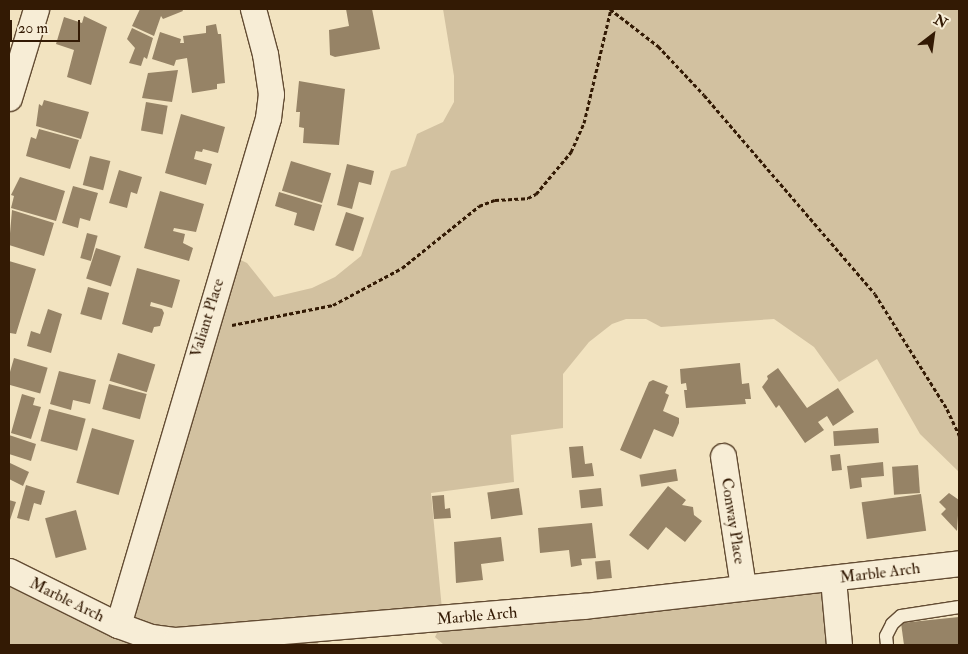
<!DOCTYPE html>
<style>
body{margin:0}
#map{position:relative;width:968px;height:654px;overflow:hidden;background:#f2e3c0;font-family:"IM FELL Double Pica",serif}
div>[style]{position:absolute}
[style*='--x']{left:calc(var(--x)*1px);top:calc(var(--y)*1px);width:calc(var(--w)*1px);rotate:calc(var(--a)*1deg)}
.green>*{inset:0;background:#d2c1a0}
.building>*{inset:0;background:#968366;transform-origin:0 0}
.path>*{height:3px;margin-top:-1.5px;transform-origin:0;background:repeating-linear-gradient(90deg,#331a04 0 4px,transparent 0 6.5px)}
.roads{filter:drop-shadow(1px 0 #634c33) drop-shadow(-1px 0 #634c33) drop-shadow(0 1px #634c33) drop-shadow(0 -1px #634c33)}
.service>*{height:12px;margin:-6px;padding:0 6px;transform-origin:6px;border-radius:6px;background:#f7edd6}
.minor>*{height:25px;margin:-12.5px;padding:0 12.5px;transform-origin:12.5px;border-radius:12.5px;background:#f7edd6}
span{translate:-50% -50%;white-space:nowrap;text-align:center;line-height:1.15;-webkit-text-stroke:4px #f7edd6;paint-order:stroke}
.street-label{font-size:16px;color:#331a04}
.frame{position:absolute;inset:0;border:10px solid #331a04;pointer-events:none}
.north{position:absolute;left:908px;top:10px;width:50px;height:50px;-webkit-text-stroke:4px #f7edd6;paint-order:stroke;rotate:30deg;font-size:14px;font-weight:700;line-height:20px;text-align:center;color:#331a04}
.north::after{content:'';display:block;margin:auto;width:18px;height:22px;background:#331a04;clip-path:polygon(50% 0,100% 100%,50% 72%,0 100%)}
.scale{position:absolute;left:10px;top:20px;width:70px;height:22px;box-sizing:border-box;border:2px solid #331a04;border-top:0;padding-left:6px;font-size:15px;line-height:18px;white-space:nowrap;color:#331a04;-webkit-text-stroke:4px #f7edd6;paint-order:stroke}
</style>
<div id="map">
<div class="green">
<i style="clip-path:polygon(443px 9px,959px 9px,959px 472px,920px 434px,877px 359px,839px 382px,814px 347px,774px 319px,661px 327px,646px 319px,626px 319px,612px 324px,589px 342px,563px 374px,563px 428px,511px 435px,514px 482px,431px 493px,443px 620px,834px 579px,841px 645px,444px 645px,435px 637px,443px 621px,317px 631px,318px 645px,9px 645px,9px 572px,117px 625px,226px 253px,247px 263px,274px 297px,312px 288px,335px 277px,361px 256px,391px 171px,406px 166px,417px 134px,443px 122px,454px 102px,454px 76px)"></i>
</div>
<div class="building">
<i style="clip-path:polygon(140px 9px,182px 9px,183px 11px,163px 19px,161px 16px,154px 36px,132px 26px)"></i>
<i style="clip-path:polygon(346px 9px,372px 9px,380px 49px,335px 57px,330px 55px,329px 30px,349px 26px)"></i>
<i style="clip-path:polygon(84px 16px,107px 27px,91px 85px,67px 77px,74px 50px,56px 44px,64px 17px,82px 23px)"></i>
<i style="clip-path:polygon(216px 24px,218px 34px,221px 34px,225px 83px,217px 84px,217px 89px,192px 93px,187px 58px,176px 60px,174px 66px,152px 59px,160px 32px,181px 39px,180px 43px,184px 43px,183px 36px,206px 33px,206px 26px)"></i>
<i style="clip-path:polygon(132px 28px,153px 38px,147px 59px,144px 57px,141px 66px,129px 63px,135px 48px,127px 39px)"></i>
<i style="clip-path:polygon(178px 70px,172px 102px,142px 98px,148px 73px)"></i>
<i style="clip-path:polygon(299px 81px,345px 89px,339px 145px,303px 143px,304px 128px,299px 127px,300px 112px,296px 112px)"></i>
<i style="clip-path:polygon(44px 100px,89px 112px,81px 139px,36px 126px,39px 104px,42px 106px)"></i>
<i style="left:146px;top:102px;width:22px;height:29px;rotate:10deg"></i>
<i style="clip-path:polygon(181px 114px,225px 127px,218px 153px,203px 149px,202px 152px,196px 151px,194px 159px,212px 164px,206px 185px,165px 173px)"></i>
<i style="clip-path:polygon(39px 129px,79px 140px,70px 169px,26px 156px,31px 137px,36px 139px)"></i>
<i style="left:90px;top:156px;width:21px;height:30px;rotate:14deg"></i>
<i style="left:291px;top:161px;width:42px;height:31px;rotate:17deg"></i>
<i style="clip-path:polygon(347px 164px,374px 171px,371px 185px,359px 182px,352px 209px,337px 205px)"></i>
<i style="clip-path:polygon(119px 170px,142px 177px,137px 194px,131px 192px,127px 208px,109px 203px)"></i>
<i style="clip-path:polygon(20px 177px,65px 191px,56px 221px,11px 208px,14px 196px,11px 195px)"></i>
<i style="clip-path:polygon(73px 186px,98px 193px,90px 221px,80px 218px,78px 228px,62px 223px)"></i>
<i style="clip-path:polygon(160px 191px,204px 204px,196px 232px,174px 228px,173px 231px,185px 234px,183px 243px,193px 248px,189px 261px,144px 248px)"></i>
<i style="clip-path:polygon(279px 192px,322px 205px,314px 231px,294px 225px,297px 213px,275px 206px)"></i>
<i style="clip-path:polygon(12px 210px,54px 223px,44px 256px,9px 245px)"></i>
<i style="left:346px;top:212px;width:19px;height:35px;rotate:18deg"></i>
<i style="left:87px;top:233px;width:11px;height:26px;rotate:15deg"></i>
<i style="left:96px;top:248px;width:26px;height:32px;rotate:18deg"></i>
<i style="clip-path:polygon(9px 261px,36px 269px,16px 334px,10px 333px,9px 337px)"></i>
<i style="clip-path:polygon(137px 268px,180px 280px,172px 308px,151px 302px,150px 306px,162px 309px,164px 313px,160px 326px,154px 327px,152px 333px,122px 324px)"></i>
<i style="left:88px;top:287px;width:22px;height:28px;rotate:16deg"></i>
<i style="clip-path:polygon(48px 309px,62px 314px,51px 353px,27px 346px,31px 331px,40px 334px)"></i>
<i style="left:118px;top:353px;width:39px;height:29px;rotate:17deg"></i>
<i style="left:14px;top:358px;width:35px;height:27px;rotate:16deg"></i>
<i style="clip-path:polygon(740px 363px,742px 384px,749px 383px,751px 399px,745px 399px,746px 404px,686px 408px,684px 390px,687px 390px,686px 383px,681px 384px,680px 369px)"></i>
<i style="clip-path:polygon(778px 368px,807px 408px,838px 388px,854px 412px,833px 426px,827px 416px,818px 422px,824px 430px,805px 443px,779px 405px,776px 408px,762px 387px,768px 379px,767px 376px)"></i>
<i style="clip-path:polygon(59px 371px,96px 380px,90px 404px,73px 400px,71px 410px,50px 404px)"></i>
<i style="clip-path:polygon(653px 380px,668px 386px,665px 393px,669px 395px,663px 411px,679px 418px,679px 423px,673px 437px,654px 429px,641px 459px,620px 450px,649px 382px)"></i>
<i style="left:109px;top:384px;width:39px;height:26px;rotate:15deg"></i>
<i style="clip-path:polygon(22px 394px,35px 398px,33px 405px,41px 407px,31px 439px,11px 433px)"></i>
<i style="left:49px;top:409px;width:38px;height:33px;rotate:15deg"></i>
<i style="left:92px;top:428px;width:44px;height:57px;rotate:16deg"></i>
<i style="left:878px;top:428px;width:15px;height:45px;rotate:86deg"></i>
<i style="clip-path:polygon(9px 435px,36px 444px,31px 461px,9px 454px)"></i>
<i style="clip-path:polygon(583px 446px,585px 464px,592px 463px,594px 476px,572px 478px,569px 447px)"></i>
<i style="left:840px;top:454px;width:16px;height:10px;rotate:83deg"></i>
<i style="clip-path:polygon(883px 462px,884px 476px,861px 478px,862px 487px,850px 489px,847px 466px)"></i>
<i style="clip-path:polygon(10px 463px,29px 472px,23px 486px,9px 479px)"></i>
<i style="left:918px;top:465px;width:28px;height:26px;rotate:86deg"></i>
<i style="left:676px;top:469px;width:12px;height:37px;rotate:81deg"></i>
<i style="clip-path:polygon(26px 485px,45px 491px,41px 505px,34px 503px,29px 521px,17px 518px)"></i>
<i style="clip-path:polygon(668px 486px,686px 500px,682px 505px,693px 507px,694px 515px,702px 521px,685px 542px,666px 527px,648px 550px,629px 535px)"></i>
<i style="left:519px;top:488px;width:27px;height:32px;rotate:82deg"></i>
<i style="left:601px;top:488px;width:18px;height:22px;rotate:84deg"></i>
<i style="clip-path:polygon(949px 493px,959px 500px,957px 531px,941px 514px,946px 509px,939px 502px)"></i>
<i style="left:921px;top:494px;width:37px;height:60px;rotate:82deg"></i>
<i style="clip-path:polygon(444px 495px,445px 509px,450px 508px,451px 518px,434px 519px,432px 496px)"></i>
<i style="clip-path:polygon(9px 500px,16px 502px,9px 523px)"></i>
<i style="left:76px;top:510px;width:41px;height:32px;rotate:75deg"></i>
<i style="clip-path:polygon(592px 523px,596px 558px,581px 559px,582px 565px,571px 567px,569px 550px,540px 553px,538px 528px)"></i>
<i style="clip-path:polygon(501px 537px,504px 561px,481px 564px,483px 580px,456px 583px,454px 542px)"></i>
<i style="left:610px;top:560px;width:18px;height:15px;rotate:84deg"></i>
<i style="clip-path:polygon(959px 617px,959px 645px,904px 645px,901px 623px)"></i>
</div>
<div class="path">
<i style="--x:610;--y:9;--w:61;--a:37.6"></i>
<i style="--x:658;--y:46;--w:67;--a:46.8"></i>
<i style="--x:704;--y:95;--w:262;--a:49.3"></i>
<i style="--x:875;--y:294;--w:136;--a:57.9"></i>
<i style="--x:947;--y:409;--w:29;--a:65"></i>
<i style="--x:232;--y:325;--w:103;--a:-11.2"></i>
<i style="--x:333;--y:305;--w:78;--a:-28.2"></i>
<i style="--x:402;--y:268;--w:99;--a:-38.8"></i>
<i style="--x:479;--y:206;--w:17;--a:-21"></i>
<i style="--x:495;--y:200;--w:33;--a:-3"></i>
<i style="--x:528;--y:198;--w:9;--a:-27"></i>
<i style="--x:536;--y:194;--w:55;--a:-50.2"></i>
<i style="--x:571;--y:152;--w:32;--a:-66"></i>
<i style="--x:584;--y:123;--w:117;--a:-76.7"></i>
</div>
<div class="roads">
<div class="service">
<i style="--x:887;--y:645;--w:9;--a:-96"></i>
<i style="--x:886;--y:636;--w:13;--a:-63"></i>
<i style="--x:892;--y:624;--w:12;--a:-42"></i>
<i style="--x:901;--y:616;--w:59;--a:-8.8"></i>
</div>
<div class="minor">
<i style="--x:9;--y:98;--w:93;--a:-73.1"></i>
<i style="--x:723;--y:456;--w:133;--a:81.3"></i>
<i style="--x:9;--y:571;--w:122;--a:26.4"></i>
<i style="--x:118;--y:625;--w:35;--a:20"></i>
<i style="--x:151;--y:637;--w:25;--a:7"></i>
<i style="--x:176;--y:640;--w:409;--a:-4.8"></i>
<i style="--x:584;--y:606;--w:377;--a:-6.5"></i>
<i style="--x:833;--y:579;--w:66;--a:84.8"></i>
<i style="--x:118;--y:625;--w:529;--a:-73.52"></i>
<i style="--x:268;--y:118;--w:24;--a:-83"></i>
<i style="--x:271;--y:94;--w:40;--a:-98.5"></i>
<i style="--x:265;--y:54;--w:47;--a:-104.9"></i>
</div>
</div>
<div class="street-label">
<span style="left:207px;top:318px;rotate:-73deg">Valiant Place</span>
<span style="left:733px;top:521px;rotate:81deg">Conway Place</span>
<span style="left:880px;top:573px;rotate:-7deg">Marble Arch</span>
<span style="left:67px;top:600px;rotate:26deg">Marble Arch</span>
<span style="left:477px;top:616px;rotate:-5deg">Marble Arch</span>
</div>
<div class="frame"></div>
<div class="north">N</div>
<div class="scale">20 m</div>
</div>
